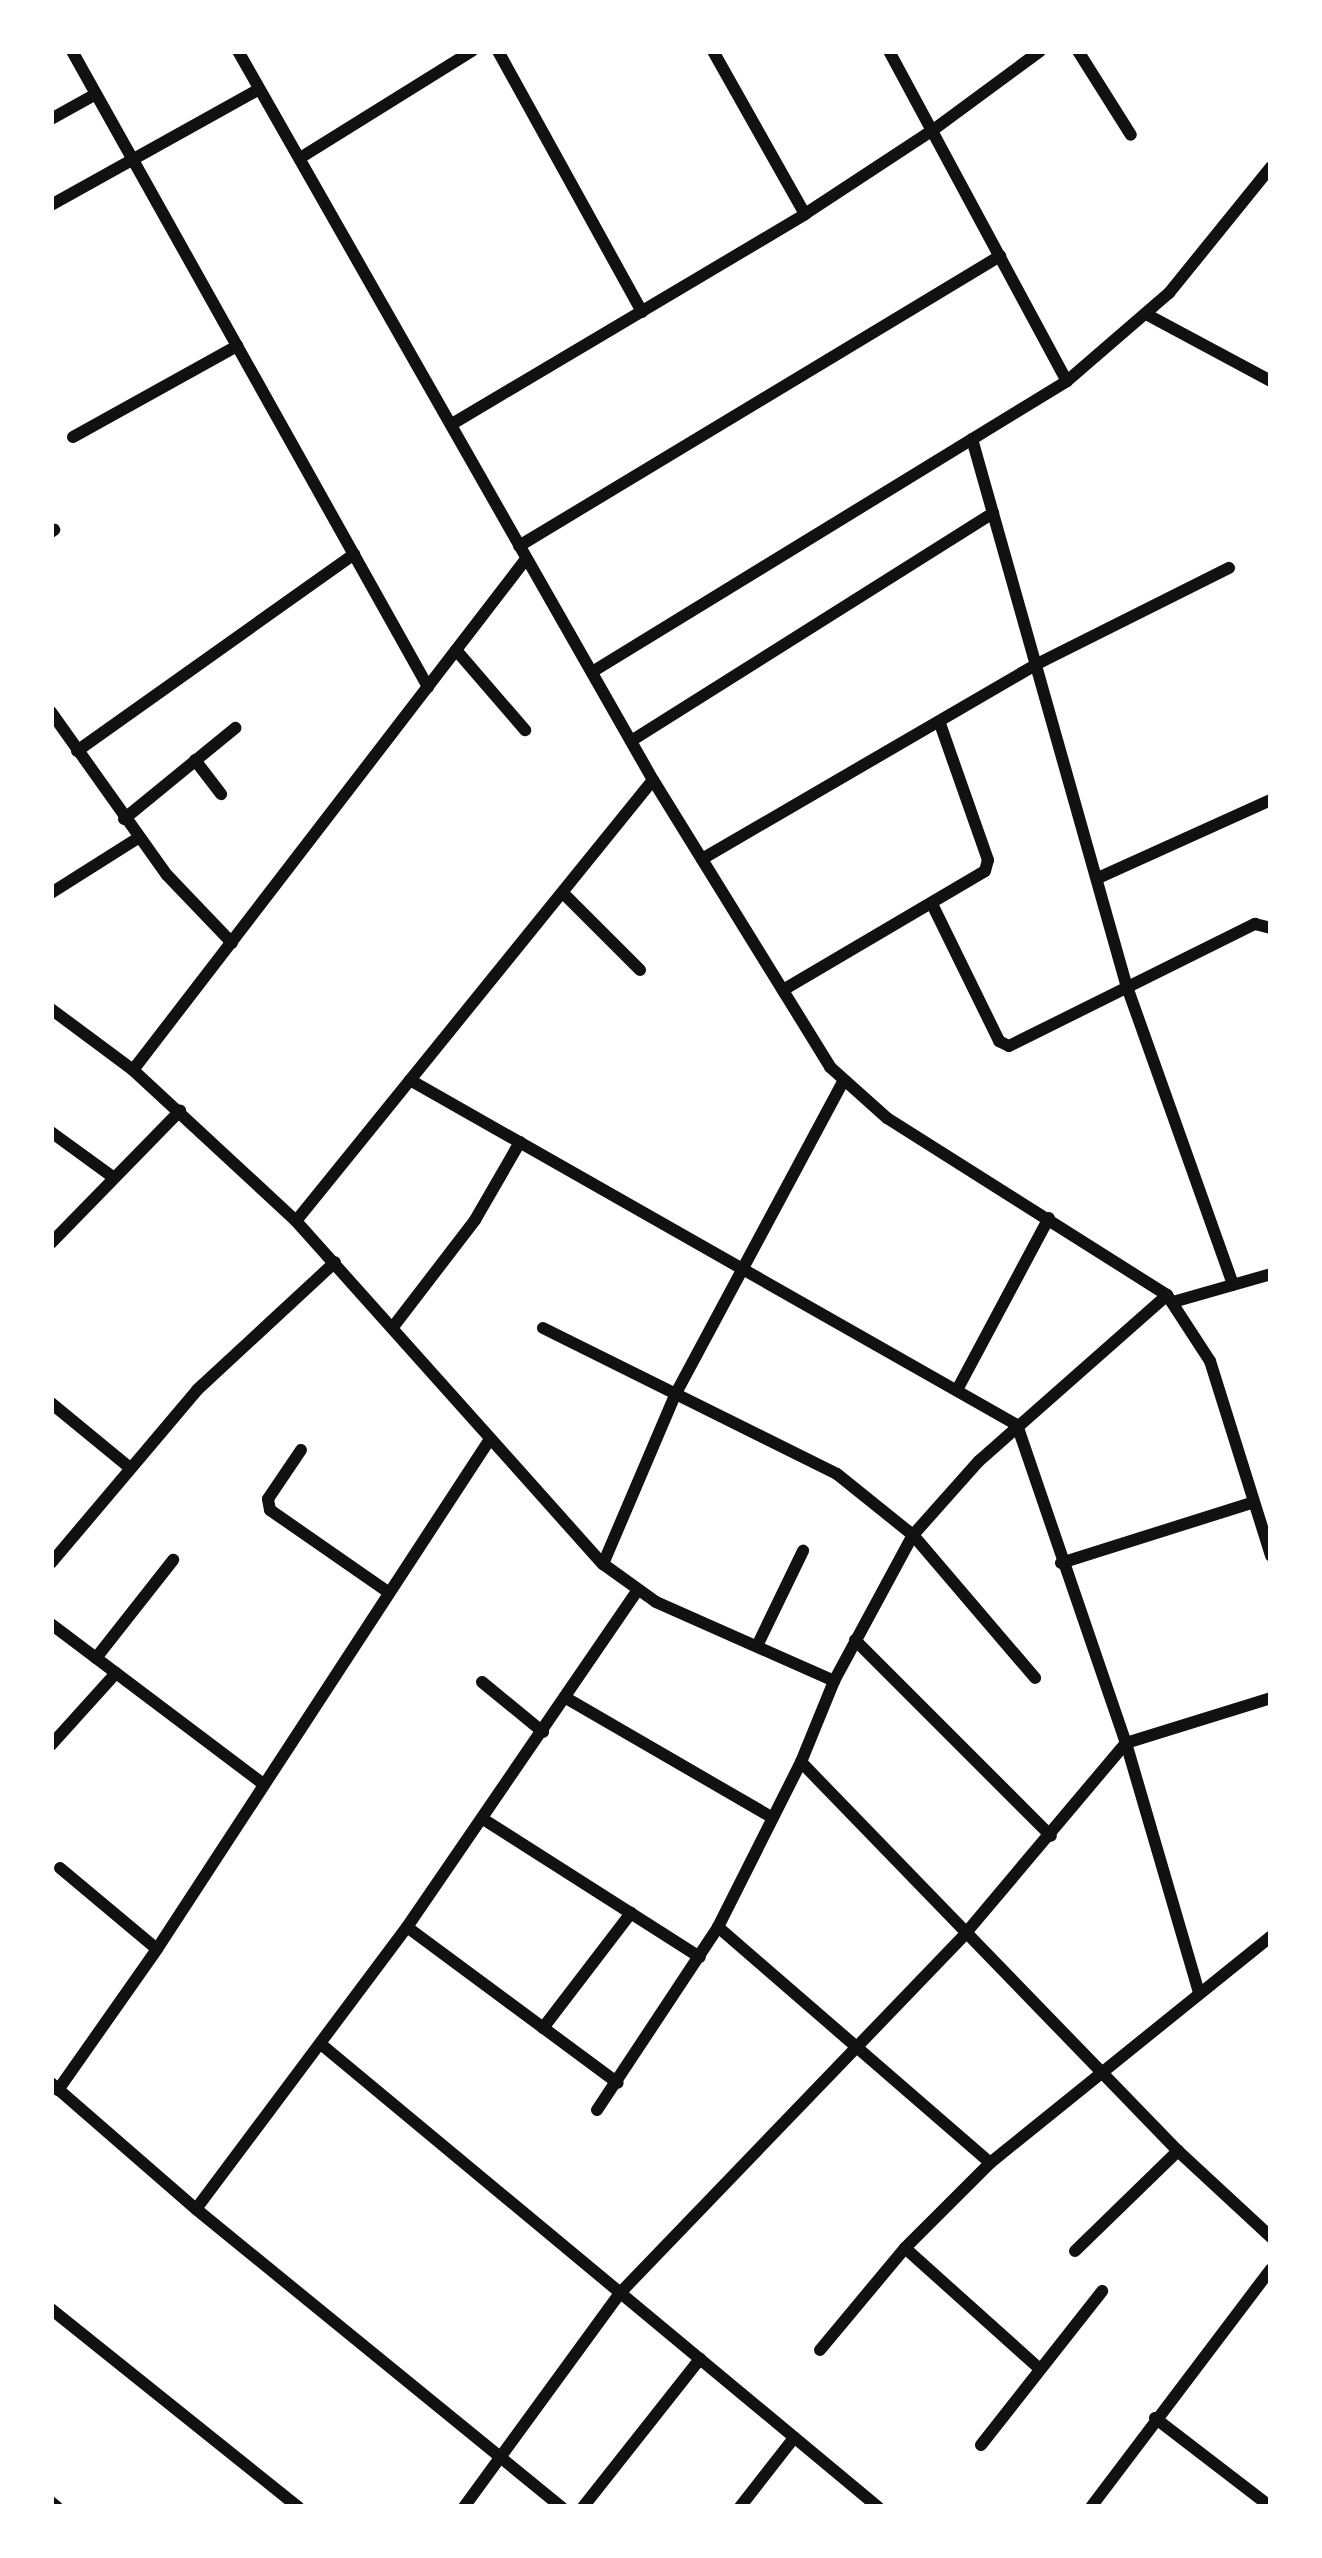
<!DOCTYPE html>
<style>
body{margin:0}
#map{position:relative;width:1322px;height:2558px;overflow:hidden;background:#fff;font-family:"Golos Text",sans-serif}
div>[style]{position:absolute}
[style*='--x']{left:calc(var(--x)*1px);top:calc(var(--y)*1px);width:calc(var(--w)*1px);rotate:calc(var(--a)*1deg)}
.minor>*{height:12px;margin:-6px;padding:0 6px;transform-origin:6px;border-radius:6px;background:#111}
span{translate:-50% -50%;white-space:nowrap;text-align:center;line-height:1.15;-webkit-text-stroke:9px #fff;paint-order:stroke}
.frame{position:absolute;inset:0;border:54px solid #fff;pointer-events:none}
</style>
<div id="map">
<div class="minor">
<i style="--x:72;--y:51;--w:729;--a:60.76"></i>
<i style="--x:238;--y:51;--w:839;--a:60.35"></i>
<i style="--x:653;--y:780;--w:337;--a:58.3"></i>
<i style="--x:830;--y:1067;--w:76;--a:41.8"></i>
<i style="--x:887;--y:1118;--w:331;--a:32.3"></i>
<i style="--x:1167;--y:1295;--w:79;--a:56.9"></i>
<i style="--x:1210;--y:1361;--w:204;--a:72.6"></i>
<i style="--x:498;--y:51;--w:298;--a:61.1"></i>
<i style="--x:713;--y:51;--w:187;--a:60.6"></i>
<i style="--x:889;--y:51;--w:375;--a:61.7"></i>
<i style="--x:1078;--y:51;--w:99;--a:57.8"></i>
<i style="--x:51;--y:119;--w:51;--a:-29.1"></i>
<i style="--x:300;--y:158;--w:203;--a:-31.9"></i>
<i style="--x:51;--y:205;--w:238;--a:-29.1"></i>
<i style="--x:1146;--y:314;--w:142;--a:28.2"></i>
<i style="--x:452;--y:424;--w:411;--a:-30.7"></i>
<i style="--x:805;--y:214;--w:153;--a:-33.3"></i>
<i style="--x:933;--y:130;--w:133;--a:-36.4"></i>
<i style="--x:73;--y:437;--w:188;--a:-29"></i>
<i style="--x:972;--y:439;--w:566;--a:74.22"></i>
<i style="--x:1126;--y:984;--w:319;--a:70.4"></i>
<i style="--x:51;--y:532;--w:4;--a:-34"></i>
<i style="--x:519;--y:546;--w:562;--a:-31.09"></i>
<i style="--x:456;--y:650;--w:106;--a:49.2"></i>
<i style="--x:592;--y:672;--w:557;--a:-31.49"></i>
<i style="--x:1067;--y:381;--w:135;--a:-40.8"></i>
<i style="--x:1169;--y:293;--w:162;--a:-51"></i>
<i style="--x:51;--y:712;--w:200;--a:54.6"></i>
<i style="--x:167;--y:875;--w:94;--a:46.3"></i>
<i style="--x:631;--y:741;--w:428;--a:-32.2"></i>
<i style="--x:77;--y:751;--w:340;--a:-35.4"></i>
<i style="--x:195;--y:760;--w:43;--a:52.6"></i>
<i style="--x:124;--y:819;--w:144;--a:-39.3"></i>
<i style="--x:702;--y:859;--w:385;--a:-30.2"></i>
<i style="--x:1035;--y:665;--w:217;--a:-26.6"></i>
<i style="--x:1098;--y:878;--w:190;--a:-24.3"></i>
<i style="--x:51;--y:893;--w:103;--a:-32.3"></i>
<i style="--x:563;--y:893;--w:109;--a:45"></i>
<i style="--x:932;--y:904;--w:153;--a:63.9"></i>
<i style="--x:999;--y:1041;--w:11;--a:27"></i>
<i style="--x:1009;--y:1046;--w:275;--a:-26.4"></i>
<i style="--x:1255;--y:924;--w:16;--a:14"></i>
<i style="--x:783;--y:990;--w:234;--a:-30.5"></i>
<i style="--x:985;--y:871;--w:11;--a:-75"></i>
<i style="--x:988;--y:860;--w:147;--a:-109.4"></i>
<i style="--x:51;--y:1009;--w:102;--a:36.6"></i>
<i style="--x:133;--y:1070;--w:222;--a:42.8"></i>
<i style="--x:296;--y:1221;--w:460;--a:48.2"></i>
<i style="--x:603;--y:1564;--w:65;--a:35.6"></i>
<i style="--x:656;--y:1602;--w:195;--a:23.9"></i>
<i style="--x:133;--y:1070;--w:645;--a:-52.44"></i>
<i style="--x:410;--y:1080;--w:698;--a:29.61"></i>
<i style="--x:1017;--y:1425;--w:336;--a:71.1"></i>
<i style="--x:1126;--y:1743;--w:259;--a:73.7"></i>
<i style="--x:51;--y:1132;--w:78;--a:36.1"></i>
<i style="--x:296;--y:1221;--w:567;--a:-51.01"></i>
<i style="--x:51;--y:1243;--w:185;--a:-45.7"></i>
<i style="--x:1173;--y:1302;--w:102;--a:-15.9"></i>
<i style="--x:393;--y:1327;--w:135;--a:-52.5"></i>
<i style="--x:475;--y:1220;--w:90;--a:-60"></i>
<i style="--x:543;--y:1328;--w:328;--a:26.4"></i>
<i style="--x:837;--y:1474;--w:97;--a:38.8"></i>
<i style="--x:913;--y:1535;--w:188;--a:49.5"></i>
<i style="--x:957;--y:1390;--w:195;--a:-61.9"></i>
<i style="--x:51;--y:1403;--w:101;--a:39.4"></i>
<i style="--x:301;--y:1450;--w:59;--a:124"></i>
<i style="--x:268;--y:1499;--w:11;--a:80"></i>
<i style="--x:270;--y:1510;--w:144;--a:34.8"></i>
<i style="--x:51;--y:1563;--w:226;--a:-49.8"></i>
<i style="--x:197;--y:1390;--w:188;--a:-42.8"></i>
<i style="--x:1061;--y:1563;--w:202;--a:-17.5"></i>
<i style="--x:603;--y:1564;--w:184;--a:-66.9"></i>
<i style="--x:675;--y:1395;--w:354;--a:-61.8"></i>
<i style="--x:51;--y:1624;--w:264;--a:37"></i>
<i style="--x:855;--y:1640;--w:277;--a:45"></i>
<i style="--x:757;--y:1646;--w:106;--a:-64.2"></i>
<i style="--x:96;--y:1658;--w:125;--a:-51.8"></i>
<i style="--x:482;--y:1682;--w:79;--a:39.3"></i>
<i style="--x:566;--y:1698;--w:239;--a:30.1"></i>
<i style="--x:51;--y:1745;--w:97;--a:-47.9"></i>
<i style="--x:801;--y:1762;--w:542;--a:45.9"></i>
<i style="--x:1178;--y:2151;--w:127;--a:42.8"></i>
<i style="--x:483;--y:1819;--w:257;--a:32.5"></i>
<i style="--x:60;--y:1868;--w:126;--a:39.9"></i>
<i style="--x:407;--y:1927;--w:262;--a:36.5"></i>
<i style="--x:718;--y:1927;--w:360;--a:40.9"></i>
<i style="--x:543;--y:2028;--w:145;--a:-52.6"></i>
<i style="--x:322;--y:2045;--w:723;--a:39.72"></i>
<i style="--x:51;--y:2083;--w:192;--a:41"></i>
<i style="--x:196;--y:2209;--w:472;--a:39.2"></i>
<i style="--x:58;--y:2090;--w:172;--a:-54.9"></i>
<i style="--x:157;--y:1949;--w:605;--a:-56.86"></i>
<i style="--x:597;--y:2110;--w:219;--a:-56.5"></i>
<i style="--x:718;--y:1927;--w:185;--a:-63.3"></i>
<i style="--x:801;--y:1762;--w:87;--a:-67.8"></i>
<i style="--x:834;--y:1681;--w:166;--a:-61.6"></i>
<i style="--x:913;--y:1535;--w:99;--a:-48.3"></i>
<i style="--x:979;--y:1461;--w:251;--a:-41.4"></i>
<i style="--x:196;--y:2209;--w:352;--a:-53.2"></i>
<i style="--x:407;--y:1927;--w:407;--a:-55.6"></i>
<i style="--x:905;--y:2248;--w:181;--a:41.9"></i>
<i style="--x:1075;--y:2251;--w:144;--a:-44.2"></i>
<i style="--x:51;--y:2309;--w:317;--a:38.7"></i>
<i style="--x:820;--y:2350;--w:133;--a:-50.2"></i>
<i style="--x:905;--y:2248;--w:120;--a:-45"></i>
<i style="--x:990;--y:2163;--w:361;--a:-38.9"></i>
<i style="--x:1155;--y:2418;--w:146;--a:37.5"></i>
<i style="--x:981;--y:2445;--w:196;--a:-51.8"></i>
<i style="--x:51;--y:2502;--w:8;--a:40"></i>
<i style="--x:464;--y:2507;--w:265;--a:-53.9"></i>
<i style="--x:620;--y:2293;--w:498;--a:-46.1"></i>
<i style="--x:965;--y:1934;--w:250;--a:-49.9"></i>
<i style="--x:1126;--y:1743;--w:152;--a:-17.2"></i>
<i style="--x:583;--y:2507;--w:189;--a:-51.7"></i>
<i style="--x:740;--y:2507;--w:88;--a:-52"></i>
<i style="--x:1091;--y:2507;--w:298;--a:-52.9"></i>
</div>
<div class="frame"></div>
</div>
